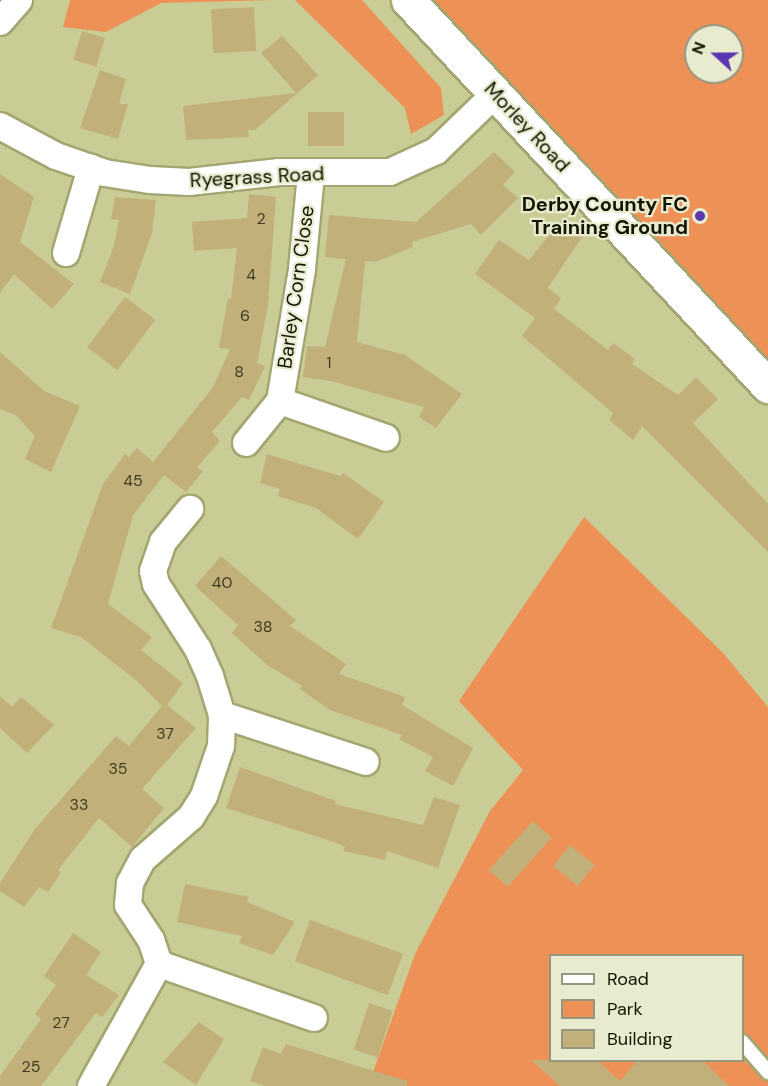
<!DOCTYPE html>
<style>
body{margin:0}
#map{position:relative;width:768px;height:1086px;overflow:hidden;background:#c9cc95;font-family:"DM Sans",sans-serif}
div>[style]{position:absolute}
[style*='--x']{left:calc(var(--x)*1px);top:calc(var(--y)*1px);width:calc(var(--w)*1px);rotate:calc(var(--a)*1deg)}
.green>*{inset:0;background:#ee9157}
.building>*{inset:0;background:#c2b07b;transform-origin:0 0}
.roads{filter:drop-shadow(2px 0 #a3a670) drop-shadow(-2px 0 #a3a670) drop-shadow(0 2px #a3a670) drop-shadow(0 -2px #a3a670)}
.lane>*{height:14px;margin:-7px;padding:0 7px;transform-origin:7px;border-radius:7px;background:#fff}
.street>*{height:26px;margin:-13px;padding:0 13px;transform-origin:13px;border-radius:13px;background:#fff}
.secondary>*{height:33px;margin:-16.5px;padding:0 16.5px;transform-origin:16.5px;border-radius:16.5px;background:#fff}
.dots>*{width:16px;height:16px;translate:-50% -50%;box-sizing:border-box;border:3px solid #e8ebcf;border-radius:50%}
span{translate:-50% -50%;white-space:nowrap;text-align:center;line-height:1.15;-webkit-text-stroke:4.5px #e8ebcf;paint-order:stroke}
.number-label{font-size:16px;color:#403c20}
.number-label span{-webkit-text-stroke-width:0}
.street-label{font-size:20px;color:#151602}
.poi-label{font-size:20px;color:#151602;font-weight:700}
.right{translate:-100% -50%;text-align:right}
.legend{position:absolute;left:549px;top:954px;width:195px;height:108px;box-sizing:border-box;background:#e8ebcf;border:2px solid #94967d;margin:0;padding:8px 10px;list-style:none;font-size:18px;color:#151602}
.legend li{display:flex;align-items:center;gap:12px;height:30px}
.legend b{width:30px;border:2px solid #94967d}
.north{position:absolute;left:684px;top:24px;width:60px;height:60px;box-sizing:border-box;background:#e8ebcf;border:2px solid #94967d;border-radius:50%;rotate:291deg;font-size:16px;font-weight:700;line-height:24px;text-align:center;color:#151602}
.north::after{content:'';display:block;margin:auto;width:21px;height:27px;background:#5b37af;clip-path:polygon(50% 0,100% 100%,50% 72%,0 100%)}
</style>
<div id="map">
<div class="green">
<i style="clip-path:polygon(70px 0,276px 0,161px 3px,106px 32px,63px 27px)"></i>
<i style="clip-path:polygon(295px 0,362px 0,441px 88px,444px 115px,411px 134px,405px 108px)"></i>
<i style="clip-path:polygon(evenodd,428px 0,768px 0,768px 360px,428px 0,696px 36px,732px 36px,732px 72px,696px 72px,696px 36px)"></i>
<i style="clip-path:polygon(evenodd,584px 517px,723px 653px,768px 707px,768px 1086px,368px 1086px,415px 954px,490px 811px,523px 770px,459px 701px,584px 517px,550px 956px,742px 956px,742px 1060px,550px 1060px,550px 956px)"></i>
</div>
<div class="building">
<i style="left:254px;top:7px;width:44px;height:43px;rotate:87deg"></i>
<i style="left:82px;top:31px;width:24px;height:30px;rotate:17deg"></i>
<i style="clip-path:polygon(282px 36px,318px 75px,255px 130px,248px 130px,249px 137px,186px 140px,183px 106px,296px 93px,261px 53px)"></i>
<i style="clip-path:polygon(100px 70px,126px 79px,119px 104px,128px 104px,118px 139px,80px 128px)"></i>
<i style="left:308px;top:112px;width:36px;height:34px"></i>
<i style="clip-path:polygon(494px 152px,515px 172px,503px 185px,518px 198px,481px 235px,471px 224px,412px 242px,413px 247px,375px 262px,365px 261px,357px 342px,405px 355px,462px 394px,436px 428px,419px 417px,424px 407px,331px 381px,303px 377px,307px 346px,325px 347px,346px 259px,325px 257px,329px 215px,416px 222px)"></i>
<i style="clip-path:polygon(0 174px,34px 197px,20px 242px,74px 284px,52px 309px,14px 274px,0 293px)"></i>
<i style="clip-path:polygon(249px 194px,276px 197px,268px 305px,257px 363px,265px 366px,249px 400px,242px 397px,212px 432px,220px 441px,197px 467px,203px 471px,186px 492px,164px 475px,133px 515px,108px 604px,152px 637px,141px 650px,183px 683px,167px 705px,196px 728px,142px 789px,164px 808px,132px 847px,99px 818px,58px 870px,61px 873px,48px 892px,39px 887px,24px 907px,0 891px,0 883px,35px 829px,116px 736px,129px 746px,162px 706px,137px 681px,81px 637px,51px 628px,103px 484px,125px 454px,129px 457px,137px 448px,153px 462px,213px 387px,230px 349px,219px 348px,228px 298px,231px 299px,237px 248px,194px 251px,192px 222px,247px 218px)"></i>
<i style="clip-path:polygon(115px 197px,156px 200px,152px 233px,130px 294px,100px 282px,114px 246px,119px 220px,111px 219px)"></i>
<i style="clip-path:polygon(563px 218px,584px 234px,548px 288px,561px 298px,554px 309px,608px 350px,613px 343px,635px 359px,632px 364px,678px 395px,696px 377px,718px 399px,693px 423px,768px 504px,768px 552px,642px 426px,633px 440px,609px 420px,613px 413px,522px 336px,535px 318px,475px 274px,499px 240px,529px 260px)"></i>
<i style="left:125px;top:297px;width:38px;height:63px;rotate:37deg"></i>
<i style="clip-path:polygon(0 352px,44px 391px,80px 406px,51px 472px,25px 459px,35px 436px,16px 415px,0 409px)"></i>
<i style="clip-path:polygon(267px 454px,340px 476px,343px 473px,384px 502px,358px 539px,316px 508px,278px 496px,280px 489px,260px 483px)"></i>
<i style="clip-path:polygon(221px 556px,296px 620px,290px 626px,346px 664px,339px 674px,405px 697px,402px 705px,473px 748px,453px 786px,425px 771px,433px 757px,399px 739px,402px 735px,330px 710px,300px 689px,302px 686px,267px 665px,232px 633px,238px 625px,195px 586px)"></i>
<i style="clip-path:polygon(0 696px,12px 707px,21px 697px,54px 725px,27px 753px,0 728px)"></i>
<i style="clip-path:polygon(240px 767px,336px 801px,335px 804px,423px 825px,434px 797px,460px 805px,438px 868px,387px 851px,385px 860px,343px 851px,345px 847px,334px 842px,226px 808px)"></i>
<i style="left:533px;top:821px;width:25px;height:66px;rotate:42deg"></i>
<i style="left:570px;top:845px;width:32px;height:27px;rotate:39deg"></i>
<i style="clip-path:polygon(185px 884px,249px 897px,247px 902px,295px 922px,273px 955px,239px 943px,242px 936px,177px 922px)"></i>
<i style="left:310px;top:920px;width:99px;height:44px;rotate:20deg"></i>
<i style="clip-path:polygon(73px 933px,101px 952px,86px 975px,119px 995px,102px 1017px,96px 1013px,41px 1086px,0 1086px,0 1076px,41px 1019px,35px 1014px,56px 985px,44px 976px)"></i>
<i style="left:369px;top:1003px;width:25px;height:49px;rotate:18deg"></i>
<i style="clip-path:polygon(199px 1022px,224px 1039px,196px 1085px,163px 1062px)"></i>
<i style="clip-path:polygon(286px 1044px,407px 1081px,407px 1086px,265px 1086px,250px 1081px,263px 1047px,281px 1054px)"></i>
<i style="clip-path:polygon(531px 1060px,597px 1060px,620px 1081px,638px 1060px,702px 1060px,729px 1086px,560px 1086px)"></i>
</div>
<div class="roads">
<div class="lane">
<i style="--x:742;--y:1042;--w:40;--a:49"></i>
</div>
<div class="street">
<i style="--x:0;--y:22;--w:29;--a:-49"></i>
<i style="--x:0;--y:126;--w:64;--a:28.2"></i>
<i style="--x:56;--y:156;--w:52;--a:19.1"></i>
<i style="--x:105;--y:173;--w:46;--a:8.8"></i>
<i style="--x:150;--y:180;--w:39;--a:3"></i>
<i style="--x:189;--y:182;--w:91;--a:-6.3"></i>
<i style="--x:279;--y:172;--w:111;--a:0"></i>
<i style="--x:390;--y:172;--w:51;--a:-24.5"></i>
<i style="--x:436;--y:151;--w:83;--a:-44"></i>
<i style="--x:66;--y:253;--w:89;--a:-73.6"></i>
<i style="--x:280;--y:401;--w:112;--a:19.2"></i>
<i style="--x:246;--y:443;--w:54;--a:-51"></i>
<i style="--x:280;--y:401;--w:134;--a:-80.5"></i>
<i style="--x:302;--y:269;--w:96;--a:-84.6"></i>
<i style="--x:222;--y:715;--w:151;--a:18.1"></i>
<i style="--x:159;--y:964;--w:164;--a:19.2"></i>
<i style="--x:91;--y:1086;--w:140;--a:-60.9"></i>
<i style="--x:159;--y:964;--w:25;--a:-108"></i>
<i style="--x:151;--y:940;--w:42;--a:-123.3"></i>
<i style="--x:128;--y:905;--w:22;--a:-85"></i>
<i style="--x:130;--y:883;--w:27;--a:-62"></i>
<i style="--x:143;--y:859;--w:64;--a:-41.2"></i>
<i style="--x:191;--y:817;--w:25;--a:-58"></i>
<i style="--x:204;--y:796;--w:53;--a:-71.2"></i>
<i style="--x:221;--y:746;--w:31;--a:-88"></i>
<i style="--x:222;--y:715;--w:41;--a:-107.1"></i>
<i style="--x:210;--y:676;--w:30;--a:-114"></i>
<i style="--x:198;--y:649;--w:77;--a:-122.9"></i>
<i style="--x:156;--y:584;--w:13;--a:-103"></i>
<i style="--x:153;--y:571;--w:31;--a:-71"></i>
<i style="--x:163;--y:542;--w:43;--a:-50.7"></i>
</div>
<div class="secondary">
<i style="--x:408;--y:0;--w:528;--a:47"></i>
</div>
</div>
<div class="dots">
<i style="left:700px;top:216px;background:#5b37af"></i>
</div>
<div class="number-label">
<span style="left:261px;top:219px">2</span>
<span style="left:251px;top:275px">4</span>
<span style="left:245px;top:316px">6</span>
<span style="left:329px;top:363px">1</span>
<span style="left:239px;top:372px">8</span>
<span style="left:133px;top:481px">45</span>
<span style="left:222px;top:583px">40</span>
<span style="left:263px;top:627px">38</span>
<span style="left:165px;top:734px">37</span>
<span style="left:118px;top:769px">35</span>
<span style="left:79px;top:805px">33</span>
<span style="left:61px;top:1023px">27</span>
<span style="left:31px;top:1067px">25</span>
</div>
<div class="street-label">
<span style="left:527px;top:127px;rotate:47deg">Morley Road</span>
<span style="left:257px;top:177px;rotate:-3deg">Ryegrass Road</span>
<span style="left:296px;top:287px;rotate:-82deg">Barley Corn Close</span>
</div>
<div class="poi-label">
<span class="right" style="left:688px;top:216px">Derby County FC<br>Training Ground</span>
</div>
<ul class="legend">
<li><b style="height:8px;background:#fff"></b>Road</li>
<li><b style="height:16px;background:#ee9157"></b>Park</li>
<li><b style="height:16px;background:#c2b07b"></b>Building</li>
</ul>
<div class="north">N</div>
</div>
